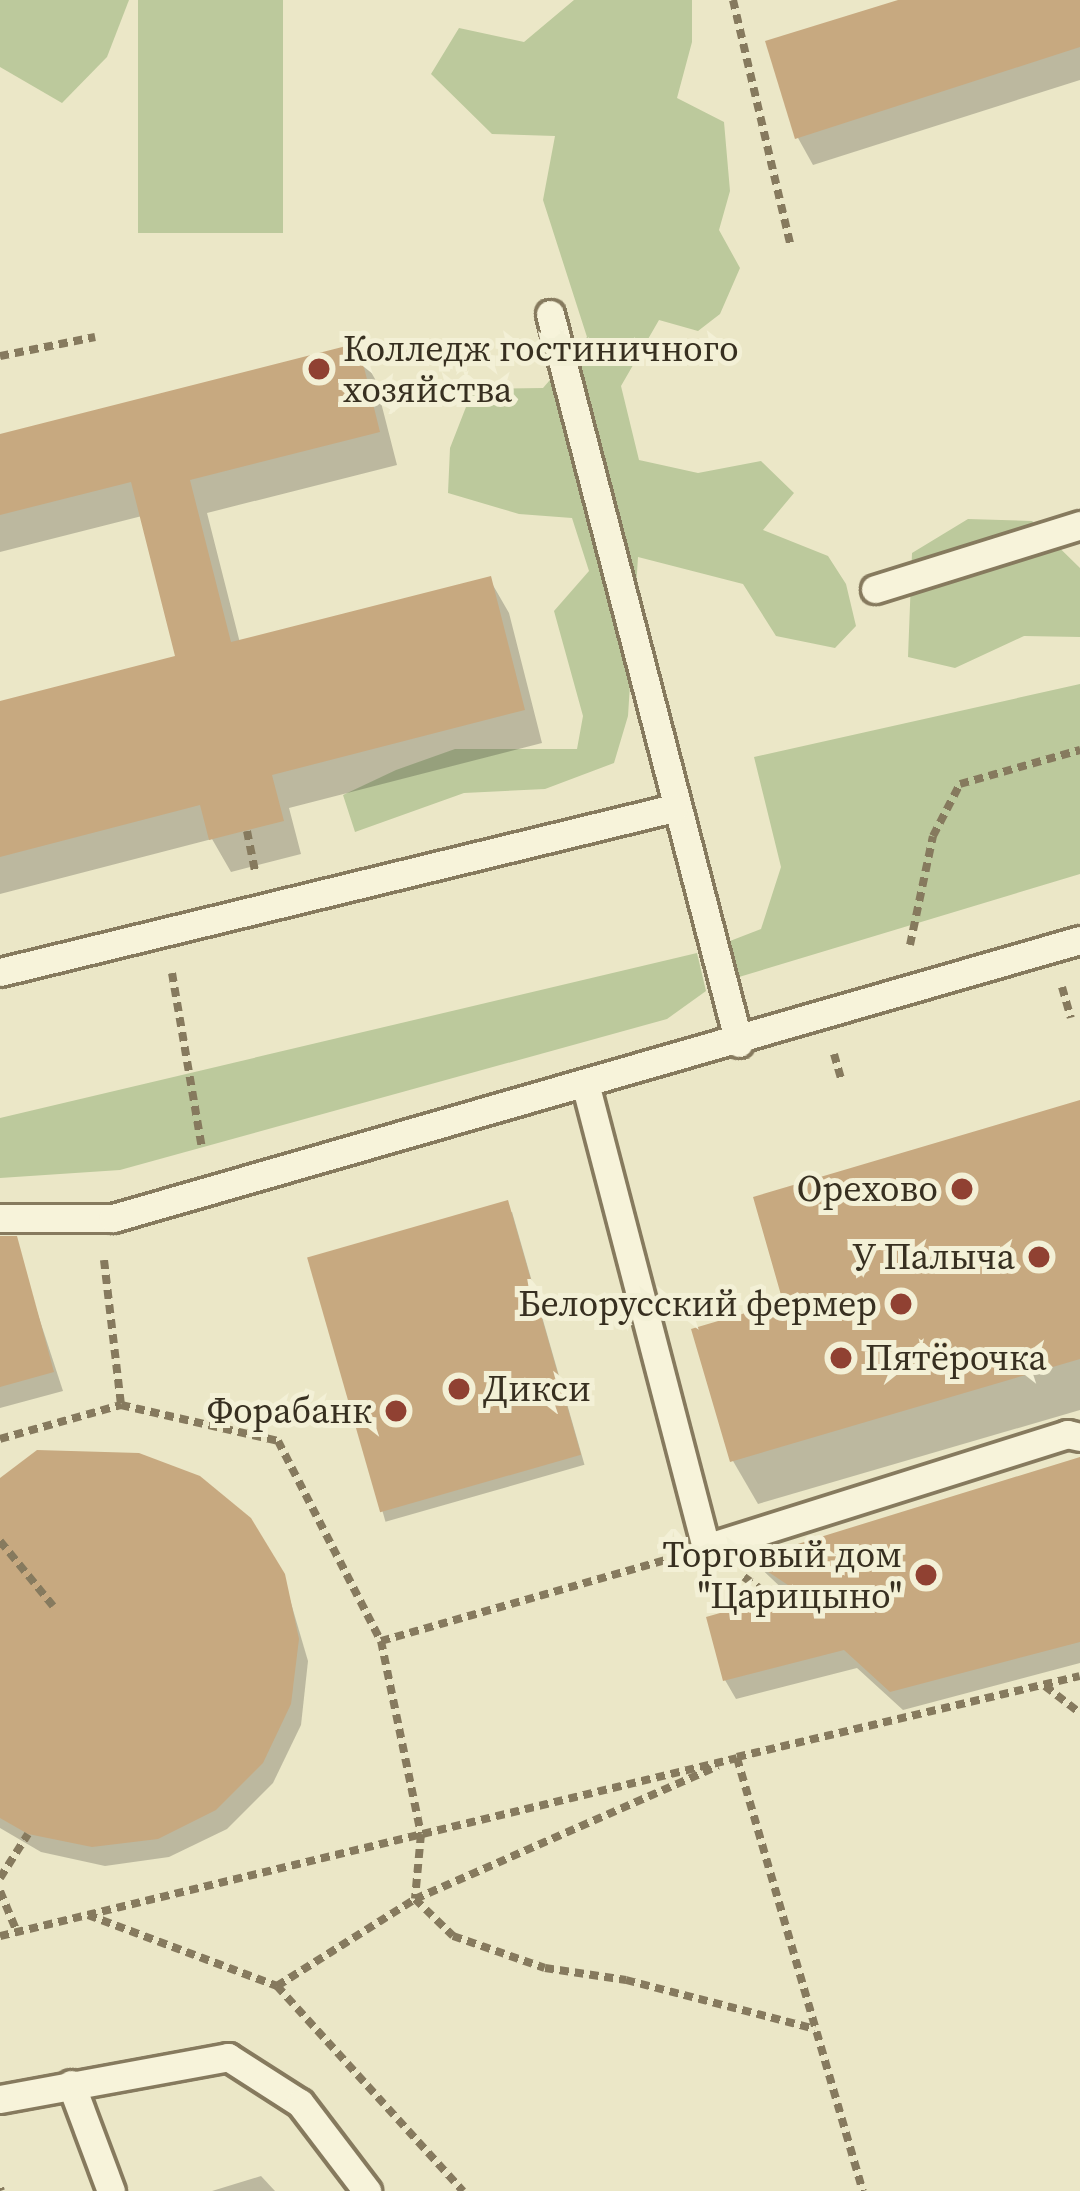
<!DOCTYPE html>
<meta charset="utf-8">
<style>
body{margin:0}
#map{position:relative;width:1080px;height:2191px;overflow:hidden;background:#ebe7c7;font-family:"Source Serif 4",serif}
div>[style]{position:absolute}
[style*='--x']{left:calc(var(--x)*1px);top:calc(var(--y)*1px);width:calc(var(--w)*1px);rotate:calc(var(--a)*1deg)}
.green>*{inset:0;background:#bcc99c;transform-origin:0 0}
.shadow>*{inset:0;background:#0003;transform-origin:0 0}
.building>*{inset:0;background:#c7a980;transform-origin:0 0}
.path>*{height:8px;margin-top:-4px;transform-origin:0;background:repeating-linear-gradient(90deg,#867a5e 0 9px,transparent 0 15px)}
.roads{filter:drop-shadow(3px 0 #867a5e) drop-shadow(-3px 0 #867a5e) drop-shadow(0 3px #867a5e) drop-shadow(0 -3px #867a5e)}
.lane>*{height:27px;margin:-13.5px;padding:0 13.5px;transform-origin:13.5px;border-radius:13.5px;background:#f7f3da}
.dots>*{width:33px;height:33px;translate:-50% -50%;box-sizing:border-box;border:6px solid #f3f0d6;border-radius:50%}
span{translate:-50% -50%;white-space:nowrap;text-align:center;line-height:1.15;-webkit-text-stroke:10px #f3f0d6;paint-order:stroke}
.poi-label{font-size:36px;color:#372f20}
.left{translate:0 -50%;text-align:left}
.right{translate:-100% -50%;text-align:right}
</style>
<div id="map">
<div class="green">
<i style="clip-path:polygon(0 0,129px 0,107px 57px,62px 103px,0 67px)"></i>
<i style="left:138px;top:0;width:145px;height:233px"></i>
<i style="clip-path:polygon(574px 0,692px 0,692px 42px,677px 98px,724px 122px,730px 191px,719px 230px,740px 268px,720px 314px,698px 331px,659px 320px,621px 386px,639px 460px,698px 473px,761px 461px,794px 493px,763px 530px,828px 556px,846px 584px,856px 626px,835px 648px,776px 636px,743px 584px,638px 557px,628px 716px,614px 763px,545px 789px,464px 793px,355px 832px,343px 795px,396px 770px,455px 749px,577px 749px,583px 716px,554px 611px,589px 571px,572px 518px,519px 514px,448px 493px,450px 448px,473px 389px,543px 388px,587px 337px,543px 200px,555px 136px,492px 134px,431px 74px,459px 28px,524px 42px)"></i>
<i style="clip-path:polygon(968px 519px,1032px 521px,1080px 568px,1080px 637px,1024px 636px,955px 668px,908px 657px,912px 553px)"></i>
<i style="clip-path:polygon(1080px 684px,1080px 874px,739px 977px,730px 941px,761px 929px,781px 867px,754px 757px)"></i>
<i style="clip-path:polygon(697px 953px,706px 991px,667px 1019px,120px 1170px,0 1178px,0 1118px)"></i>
</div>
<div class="shadow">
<i style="clip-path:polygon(909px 0,1080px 0,1080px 80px,813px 165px,798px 138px)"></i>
<i style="clip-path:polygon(356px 346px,375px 379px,397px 465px,207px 513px,240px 643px,490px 580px,509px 613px,542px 743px,289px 808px,301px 854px,231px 872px,212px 839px,0 894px,0 704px,179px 659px,142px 516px,0 552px,0 437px)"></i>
<i style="clip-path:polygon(1080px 1103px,1080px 1410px,758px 1504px,733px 1461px,787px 1304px)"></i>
<i style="left:512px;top:1212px;width:263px;height:207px;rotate:74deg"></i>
<i style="clip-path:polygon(29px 1287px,63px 1391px,0 1408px,0 1295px)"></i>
<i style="clip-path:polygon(1080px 1476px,1080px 1663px,903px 1710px,857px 1668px,736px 1699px,725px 1680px,790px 1596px,753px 1561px)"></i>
<i style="clip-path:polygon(0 1482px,283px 1576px,308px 1661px,301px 1725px,273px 1783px,227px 1829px,169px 1857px,105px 1866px,41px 1852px,0 1828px)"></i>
<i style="clip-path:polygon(261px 2176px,275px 2191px,212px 2191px)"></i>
</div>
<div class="building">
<i style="clip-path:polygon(898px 0,1080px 0,1080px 47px,795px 139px,765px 41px)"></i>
<i style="clip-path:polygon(358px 343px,380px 432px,190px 480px,231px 642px,491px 576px,525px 710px,272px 775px,284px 821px,209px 840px,200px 805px,0 857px,0 701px,175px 656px,131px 482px,0 515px,0 434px)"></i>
<i style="clip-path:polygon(1080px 1100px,1080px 1359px,730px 1462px,691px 1329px,783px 1302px,753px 1197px)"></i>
<i style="left:508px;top:1200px;width:265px;height:209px;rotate:74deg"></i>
<i style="clip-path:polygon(0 1236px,17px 1236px,54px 1372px,0 1387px)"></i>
<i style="clip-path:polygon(37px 1450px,139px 1453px,200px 1476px,251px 1518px,285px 1574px,299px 1639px,291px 1704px,263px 1763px,216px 1810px,158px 1839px,92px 1847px,28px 1834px,0 1818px,0 1478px)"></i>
<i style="clip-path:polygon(1080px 1457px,1080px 1642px,890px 1692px,844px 1650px,723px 1681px,706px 1617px,797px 1591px,749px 1559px)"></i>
</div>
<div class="path">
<i style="--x:733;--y:0;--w:250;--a:76.8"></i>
<i style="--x:0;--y:356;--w:97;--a:-11.3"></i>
<i style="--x:247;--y:831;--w:41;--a:78.7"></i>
<i style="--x:910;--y:945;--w:111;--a:-78.1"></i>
<i style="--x:933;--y:836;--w:59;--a:-62.6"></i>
<i style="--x:960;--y:784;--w:125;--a:-15.8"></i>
<i style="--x:172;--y:973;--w:178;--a:80.3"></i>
<i style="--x:1062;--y:987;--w:32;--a:74"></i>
<i style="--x:834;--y:1054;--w:26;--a:74"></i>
<i style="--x:104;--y:1260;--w:146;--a:83.3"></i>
<i style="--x:0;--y:1439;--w:126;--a:-15.7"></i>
<i style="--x:121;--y:1405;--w:161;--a:12.9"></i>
<i style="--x:278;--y:1441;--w:225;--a:62.8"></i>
<i style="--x:381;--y:1641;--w:197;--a:78.3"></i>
<i style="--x:421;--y:1834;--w:65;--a:95.3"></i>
<i style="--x:415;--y:1899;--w:53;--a:44.2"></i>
<i style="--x:453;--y:1936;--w:97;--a:19.2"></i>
<i style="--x:545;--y:1968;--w:82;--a:8.4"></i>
<i style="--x:626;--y:1980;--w:195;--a:14.5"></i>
<i style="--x:0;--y:1541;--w:84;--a:50.8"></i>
<i style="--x:744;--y:1577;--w:36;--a:36"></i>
<i style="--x:381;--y:1641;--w:298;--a:-15.9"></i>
<i style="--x:1045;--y:1686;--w:44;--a:37.6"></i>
<i style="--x:737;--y:1757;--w:352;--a:-13.3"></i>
<i style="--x:0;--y:1878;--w:52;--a:-57.5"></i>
<i style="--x:0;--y:1891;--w:44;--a:67.5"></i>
<i style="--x:88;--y:1915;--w:202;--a:20.6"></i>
<i style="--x:277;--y:1986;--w:277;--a:47.8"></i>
<i style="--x:0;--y:1936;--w:758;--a:-13.58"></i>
<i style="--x:737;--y:1758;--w:451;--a:73.8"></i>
<i style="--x:277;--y:1986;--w:163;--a:-32.2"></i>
<i style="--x:415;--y:1899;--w:331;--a:-23.7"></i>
<i style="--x:0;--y:2188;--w:3;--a:72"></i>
</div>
<div class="roads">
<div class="lane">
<i style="--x:550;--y:314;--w:753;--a:75.47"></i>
<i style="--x:875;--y:589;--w:215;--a:-17.3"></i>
<i style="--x:0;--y:972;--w:694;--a:-13.68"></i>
<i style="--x:586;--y:1087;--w:476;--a:75.4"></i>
<i style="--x:706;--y:1548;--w:379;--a:-17.5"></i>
<i style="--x:1067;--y:1434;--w:13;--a:13"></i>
<i style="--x:0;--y:1218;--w:113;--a:0"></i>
<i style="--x:113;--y:1218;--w:1006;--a:-16.04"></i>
<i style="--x:71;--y:2084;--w:114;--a:69.5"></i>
<i style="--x:0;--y:2099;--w:232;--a:-10.4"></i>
<i style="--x:228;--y:2057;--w:85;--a:32.6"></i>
<i style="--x:300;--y:2103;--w:111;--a:52.7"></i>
</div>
</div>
<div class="dots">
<i style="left:319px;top:369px;background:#904132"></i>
<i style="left:962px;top:1189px;background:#904132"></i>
<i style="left:1039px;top:1257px;background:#904132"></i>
<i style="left:901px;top:1304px;background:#904132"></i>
<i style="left:841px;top:1358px;background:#904132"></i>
<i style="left:459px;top:1389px;background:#904132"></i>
<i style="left:396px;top:1411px;background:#904132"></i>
<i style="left:926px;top:1575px;background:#904132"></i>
</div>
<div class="poi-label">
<span class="left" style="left:343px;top:369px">Колледж гостиничного<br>хозяйcтва</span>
<span class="right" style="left:938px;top:1189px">Орехово</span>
<span class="right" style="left:1015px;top:1257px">У Палыча</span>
<span class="right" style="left:877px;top:1304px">Белорусский фермер</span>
<span class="left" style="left:865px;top:1358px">Пятёрочка</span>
<span class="left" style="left:483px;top:1389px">Дикси</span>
<span class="right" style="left:372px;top:1411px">Форабанк</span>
<span class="right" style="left:902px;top:1575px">Торговый дом<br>"Царицыно"</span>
</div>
</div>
